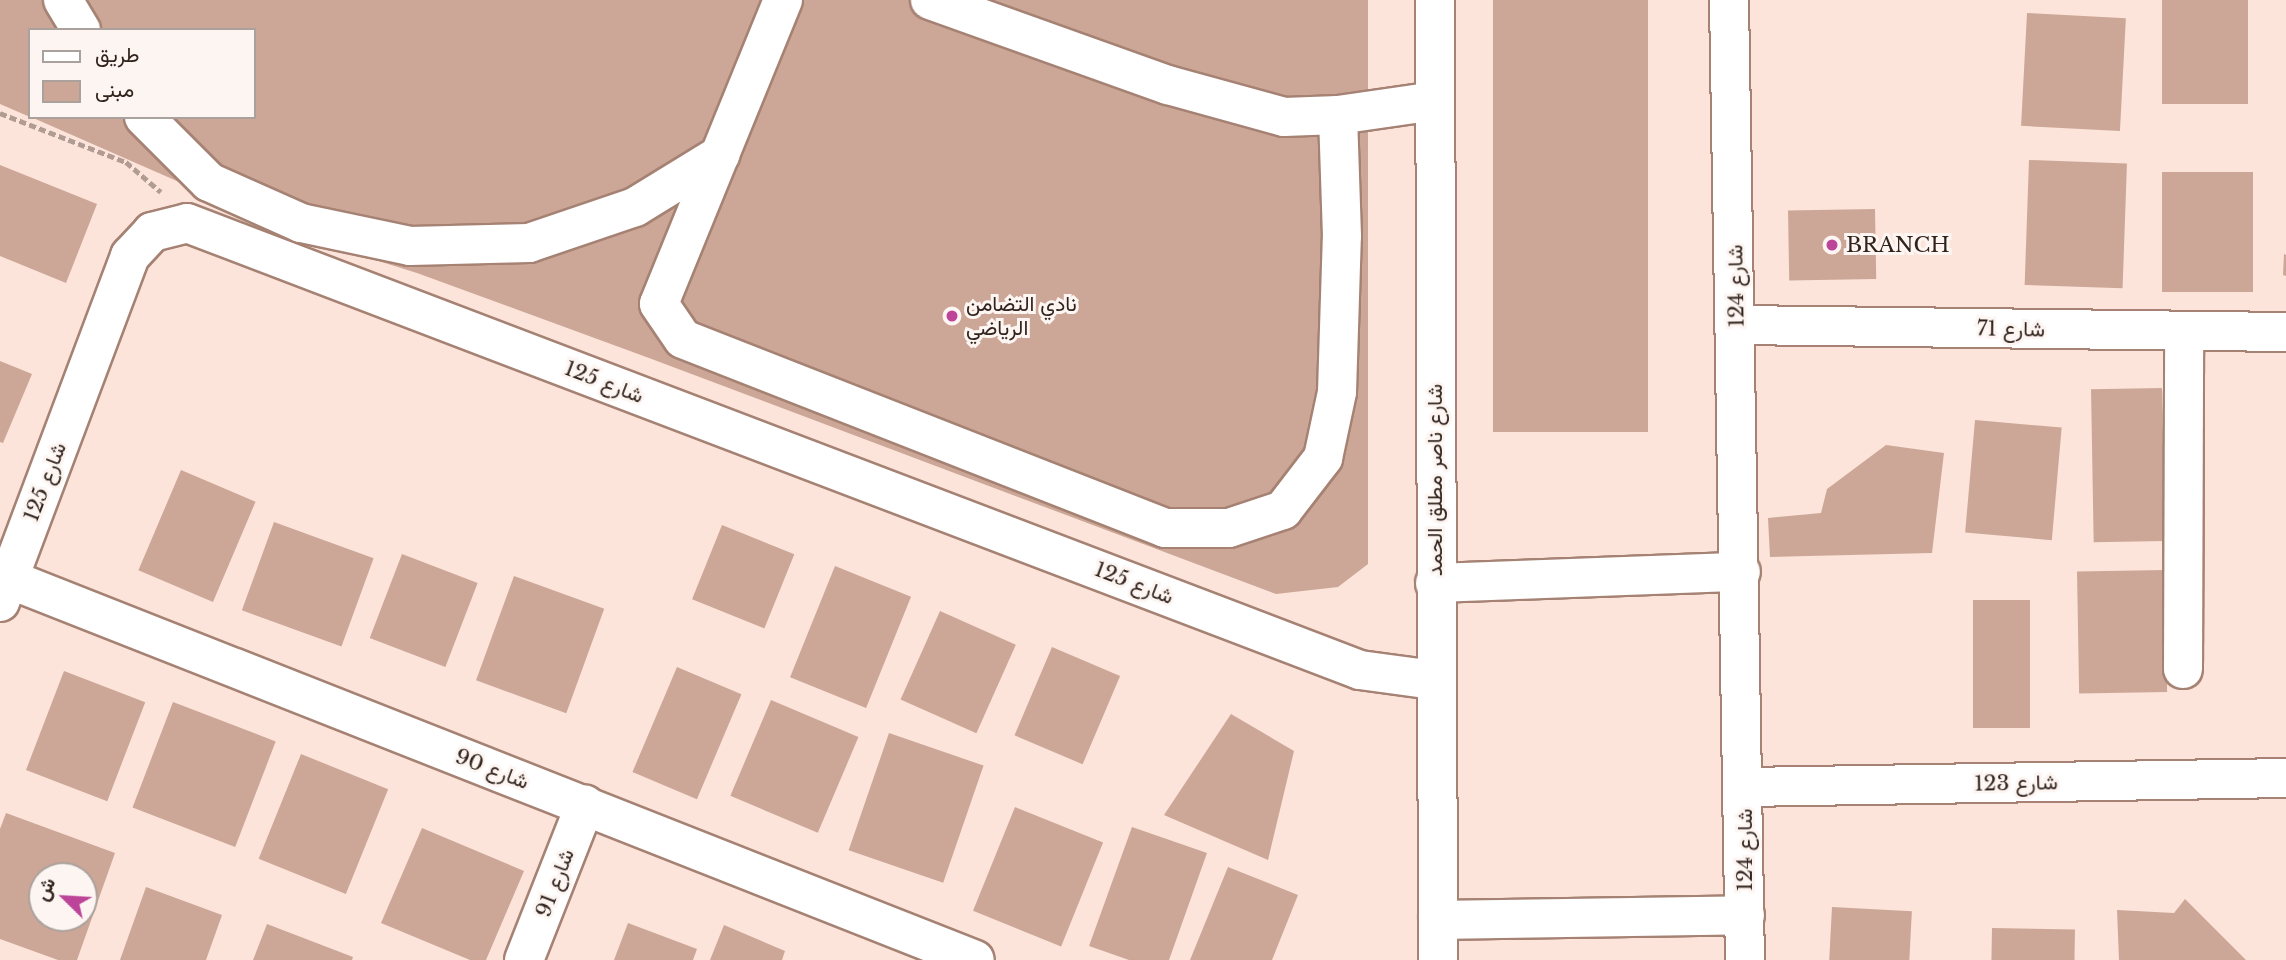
<!DOCTYPE html>
<meta charset="utf-8">
<style>
body{margin:0}
#map{position:relative;width:2286px;height:960px;overflow:hidden;background:#fce4da;font-family:"Libre Baskerville",Vazirmatn,serif}
div>[style]{position:absolute}
[style*='--x']{left:calc(var(--x)*1px);top:calc(var(--y)*1px);width:calc(var(--w)*1px);rotate:calc(var(--a)*1deg)}
.building>*{inset:0;background:#cca797;transform-origin:0 0}
.path>*{height:4.5px;margin-top:-2.25px;transform-origin:0;background:repeating-linear-gradient(90deg,#b19c94 0 7px,transparent 0 10.5px)}
.roads{filter:drop-shadow(2px 0 #a58273) drop-shadow(-2px 0 #a58273) drop-shadow(0 2px #a58273) drop-shadow(0 -2px #a58273)}
.minor>*{height:38px;margin:-19px;padding:0 19px;transform-origin:19px;border-radius:19px;background:#fff}
.dots>*{width:19px;height:19px;translate:-50% -50%;box-sizing:border-box;border:4px solid #fdf5f2;border-radius:50%}
span{translate:-50% -50%;white-space:nowrap;text-align:center;line-height:1.15;-webkit-text-stroke:6px #fdf5f2;paint-order:stroke}
.poi-label{font-size:21px;color:#31231c}
.left{translate:0 -50%;text-align:left}
.street-label{font-size:21px;color:#31231c}
.legend{position:absolute;left:28px;top:28px;width:228px;height:91px;box-sizing:border-box;background:#fdf5f2;border:2px solid #aba19c;margin:0;padding:9px 12px;list-style:none;font-size:21px;color:#31231c}
.legend li{display:flex;align-items:center;gap:14px;height:35px}
.legend b{width:35px;border:2px solid #aba19c}
.north{position:absolute;left:28px;top:862px;width:70px;height:70px;box-sizing:border-box;background:#fdf5f2;border:2px solid #aba19c;border-radius:50%;rotate:294deg;font-size:19px;font-weight:700;line-height:28px;text-align:center;color:#31231c}
.north::after{content:'';display:block;margin:auto;width:24px;height:32px;background:#bd4599;clip-path:polygon(50% 0,100% 100%,50% 72%,0 100%)}
</style>
<div id="map">
<div class="building">
<i style="clip-path:polygon(0 0,1368px 0,1368px 564px,1338px 587px,1276px 594px,649px 358px,417px 273px,311px 240px,31px 117px,254px 117px,254px 30px,30px 30px,30px 117px,0 104px)"></i>
<i style="left:1493px;top:0;width:155px;height:432px"></i>
<i style="left:2162px;top:0;width:86px;height:104px"></i>
<i style="left:2027px;top:13px;width:99px;height:113px;rotate:3deg"></i>
<i style="left:2029px;top:160px;width:98px;height:125px;rotate:2deg"></i>
<i style="clip-path:polygon(0 165px,97px 204px,66px 283px,0 256px)"></i>
<i style="left:2162px;top:172px;width:91px;height:120px"></i>
<i style="left:1875px;top:209px;width:70px;height:87px;rotate:89deg"></i>
<i style="clip-path:polygon(2284px 254px,2286px 255px,2286px 276px,2283px 275px)"></i>
<i style="clip-path:polygon(0 361px,32px 374px,3px 443px,0 442px)"></i>
<i style="left:2162px;top:388px;width:153px;height:71px;rotate:89deg"></i>
<i style="left:1975px;top:420px;width:87px;height:113px;rotate:5deg"></i>
<i style="clip-path:polygon(1886px 445px,1944px 453px,1932px 553px,1770px 557px,1768px 518px,1821px 513px,1827px 489px)"></i>
<i style="left:181px;top:470px;width:81px;height:109px;rotate:23deg"></i>
<i style="left:274px;top:522px;width:106px;height:94px;rotate:20deg"></i>
<i style="left:722px;top:525px;width:78px;height:80px;rotate:22deg"></i>
<i style="left:402px;top:554px;width:81px;height:90px;rotate:21deg"></i>
<i style="left:835px;top:566px;width:82px;height:120px;rotate:22deg"></i>
<i style="left:2165px;top:570px;width:122px;height:88px;rotate:89deg"></i>
<i style="left:514px;top:576px;width:96px;height:111px;rotate:20deg"></i>
<i style="left:2030px;top:600px;width:128px;height:57px;rotate:90deg"></i>
<i style="left:940px;top:611px;width:83px;height:97px;rotate:24deg"></i>
<i style="left:1052px;top:647px;width:74px;height:96px;rotate:23deg"></i>
<i style="left:677px;top:667px;width:70px;height:114px;rotate:23deg"></i>
<i style="left:64px;top:671px;width:87px;height:106px;rotate:21deg"></i>
<i style="left:771px;top:700px;width:95px;height:104px;rotate:23deg"></i>
<i style="left:173px;top:702px;width:110px;height:113px;rotate:21deg"></i>
<i style="clip-path:polygon(1231px 714px,1294px 751px,1268px 860px,1164px 815px)"></i>
<i style="left:889px;top:733px;width:100px;height:124px;rotate:19deg"></i>
<i style="left:301px;top:754px;width:94px;height:113px;rotate:22deg"></i>
<i style="left:1015px;top:807px;width:95px;height:112px;rotate:22deg"></i>
<i style="clip-path:polygon(evenodd,6px 813px,115px 853px,77px 960px,58px 960px,0 939px,0 829px,6px 813px,42px 876px,84px 876px,84px 918px,42px 918px,42px 876px)"></i>
<i style="clip-path:polygon(1132px 827px,1207px 853px,1169px 960px,1129px 960px,1089px 946px)"></i>
<i style="clip-path:polygon(422px 828px,524px 871px,486px 960px,470px 960px,381px 923px)"></i>
<i style="clip-path:polygon(1228px 867px,1298px 895px,1272px 960px,1190px 960px)"></i>
<i style="clip-path:polygon(146px 887px,222px 915px,206px 960px,120px 960px)"></i>
<i style="clip-path:polygon(2185px 899px,2246px 960px,2119px 960px,2117px 910px,2174px 913px)"></i>
<i style="left:1832px;top:907px;width:80px;height:53px;rotate:3deg"></i>
<i style="clip-path:polygon(628px 923px,697px 949px,693px 960px,614px 960px)"></i>
<i style="clip-path:polygon(267px 924px,353px 957px,352px 960px,253px 960px)"></i>
<i style="clip-path:polygon(724px 925px,785px 951px,782px 960px,710px 960px)"></i>
<i style="left:1992px;top:928px;width:83px;height:32px;rotate:1deg"></i>
</div>
<div class="path">
<i style="--x:0;--y:113;--w:135;--a:21.3"></i>
<i style="--x:126;--y:162;--w:46;--a:40.6"></i>
</div>
<div class="roads">
<div class="minor">
<i style="--x:63;--y:0;--w:35;--a:59"></i>
<i style="--x:783;--y:0;--w:328;--a:112.2"></i>
<i style="--x:659;--y:304;--w:42;--a:55.6"></i>
<i style="--x:683;--y:339;--w:518;--a:21.41"></i>
<i style="--x:1165;--y:528;--w:64;--a:0"></i>
<i style="--x:1229;--y:528;--w:57;--a:-18.4"></i>
<i style="--x:1283;--y:510;--w:66;--a:-52.4"></i>
<i style="--x:1323;--y:458;--w:67;--a:-78"></i>
<i style="--x:1337;--y:392;--w:156;--a:-88.2"></i>
<i style="--x:1342;--y:236;--w:121;--a:-91.9"></i>
<i style="--x:930;--y:0;--w:253;--a:19.7"></i>
<i style="--x:1168;--y:85;--w:120;--a:15.4"></i>
<i style="--x:1284;--y:117;--w:54;--a:-2.1"></i>
<i style="--x:1338;--y:115;--w:98;--a:-8.2"></i>
<i style="--x:1435;--y:0;--w:960;--a:89.82"></i>
<i style="--x:1729;--y:0;--w:960;--a:89.05"></i>
<i style="--x:144;--y:117;--w:92;--a:45"></i>
<i style="--x:209;--y:182;--w:101;--a:24"></i>
<i style="--x:301;--y:223;--w:111;--a:11.9"></i>
<i style="--x:410;--y:246;--w:119;--a:-1.4"></i>
<i style="--x:529;--y:243;--w:112;--a:-18.8"></i>
<i style="--x:635;--y:207;--w:100;--a:-31.5"></i>
<i style="--x:1737;--y:325;--w:549;--a:0.73"></i>
<i style="--x:9;--y:579;--w:1038;--a:21.52"></i>
<i style="--x:1435;--y:583;--w:306;--a:-2.1"></i>
<i style="--x:0;--y:602;--w:370;--a:-69.4"></i>
<i style="--x:130;--y:256;--w:33;--a:-47"></i>
<i style="--x:152;--y:232;--w:36;--a:-14"></i>
<i style="--x:187;--y:223;--w:1255;--a:20.86"></i>
<i style="--x:1360;--y:670;--w:75;--a:7.7"></i>
<i style="--x:2183;--y:669;--w:338;--a:-89.8"></i>
<i style="--x:1745;--y:787;--w:541;--a:-0.95"></i>
<i style="--x:1438;--y:920;--w:307;--a:-0.9"></i>
<i style="--x:524;--y:960;--w:167;--a:-68.5"></i>
</div>
</div>
<div class="dots">
<i style="left:1832px;top:245px;background:#bd4599"></i>
<i style="left:952px;top:316px;background:#bd4599"></i>
</div>
<div class="poi-label">
<span class="left" style="left:1846px;top:245px">BRANCH</span>
<span class="left" style="left:966px;top:316px">نادي التضامن<br>الرياضي</span>
</div>
<div class="street-label">
<span style="left:1736px;top:286px;rotate:-91deg">شارع 124</span>
<span style="left:2011px;top:329px;rotate:1deg">شارع 71</span>
<span style="left:604px;top:382px;rotate:21deg">شارع 125</span>
<span style="left:1435px;top:480px;rotate:-90deg">شارع ناصر مطلق الحمد</span>
<span style="left:45px;top:482px;rotate:-69deg">شارع 125</span>
<span style="left:1134px;top:583px;rotate:21deg">شارع 125</span>
<span style="left:492px;top:769px;rotate:21deg">شارع 90</span>
<span style="left:2016px;top:783px;rotate:-1deg">شارع 123</span>
<span style="left:1745px;top:850px;rotate:-90deg">شارع 124</span>
<span style="left:555px;top:883px;rotate:-69deg">شارع 91</span>
</div>
<ul class="legend">
<li><b style="height:9px;background:#fff"></b>طريق</li>
<li><b style="height:19px;background:#cca797"></b>مبنى</li>
</ul>
<div class="north">ش</div>
</div>
